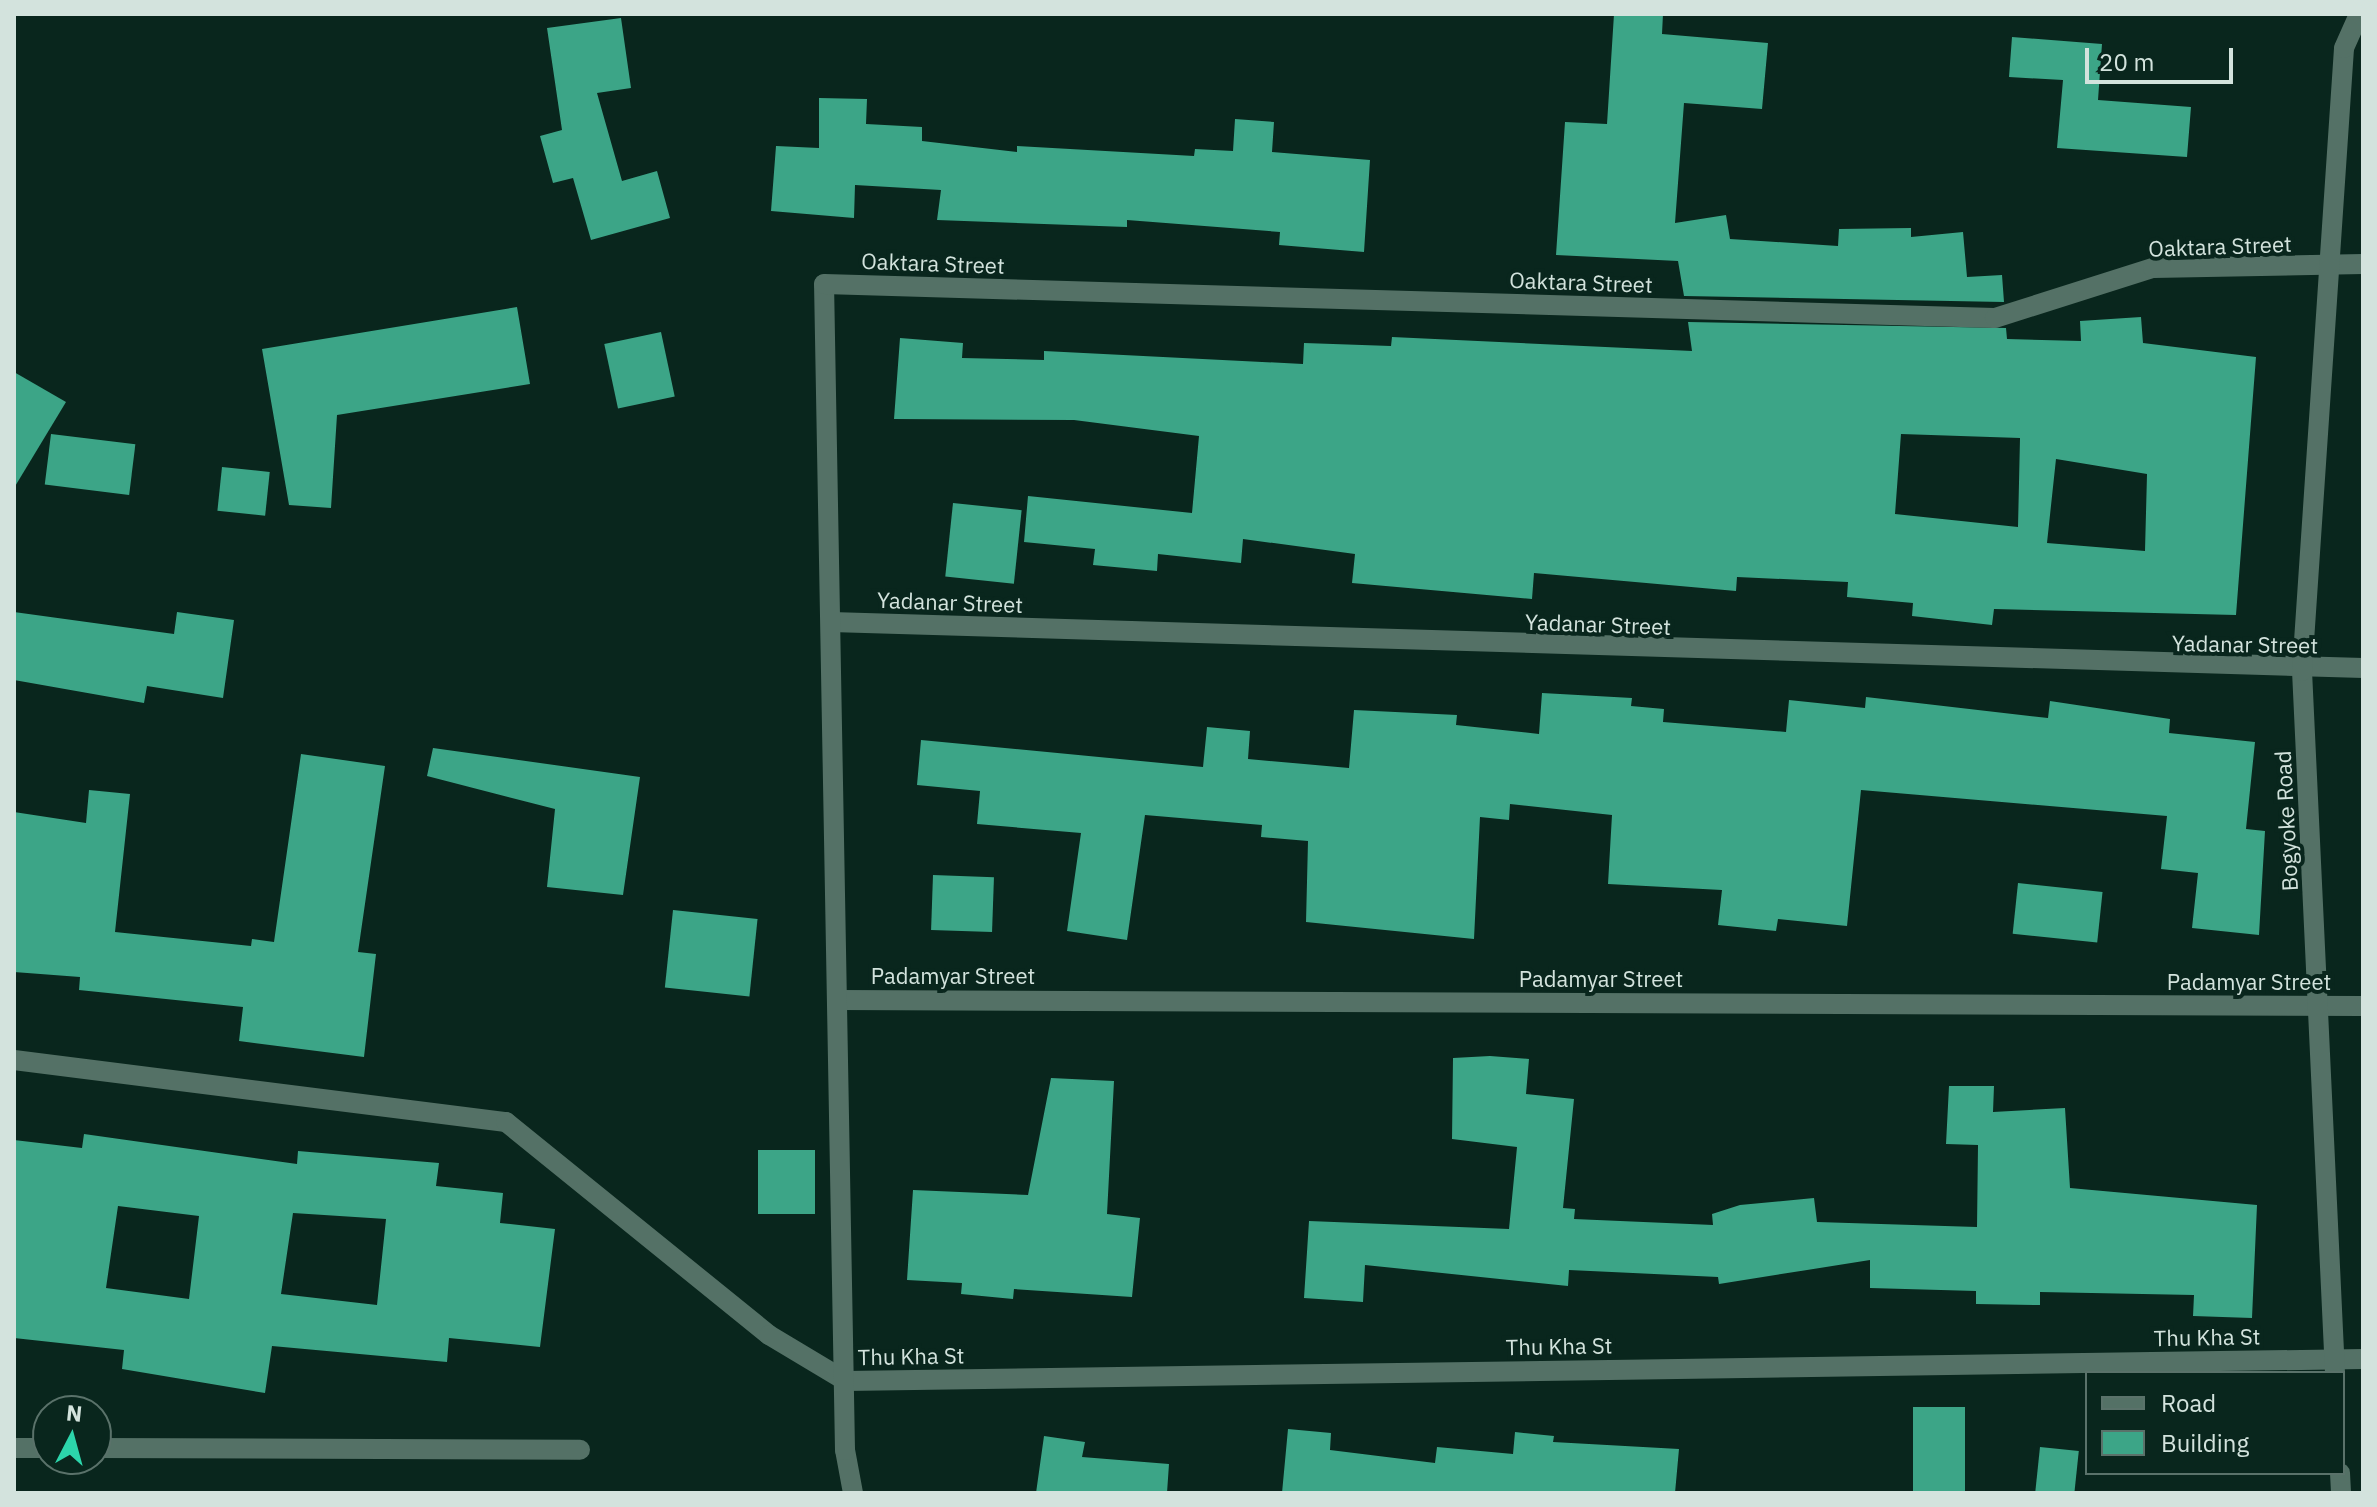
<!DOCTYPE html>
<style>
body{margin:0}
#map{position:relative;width:2377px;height:1507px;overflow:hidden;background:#09261d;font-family:"IBM Plex Sans",sans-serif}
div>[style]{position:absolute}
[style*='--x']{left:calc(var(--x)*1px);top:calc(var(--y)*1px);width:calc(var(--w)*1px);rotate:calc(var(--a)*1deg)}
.building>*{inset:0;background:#3ca587;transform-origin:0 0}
.minor>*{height:20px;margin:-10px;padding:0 10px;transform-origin:10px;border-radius:10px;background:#547166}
.tertiary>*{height:20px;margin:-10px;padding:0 10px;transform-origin:10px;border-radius:10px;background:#547166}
span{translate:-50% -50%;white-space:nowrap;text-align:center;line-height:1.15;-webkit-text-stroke:8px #09261d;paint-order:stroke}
.street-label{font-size:22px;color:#d3e3dd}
.frame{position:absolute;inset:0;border:16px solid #d3e3dd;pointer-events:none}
.legend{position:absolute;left:2085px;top:1371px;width:260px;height:104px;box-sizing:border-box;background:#09261d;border:2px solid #5a726a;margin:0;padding:10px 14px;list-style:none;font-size:24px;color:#d3e3dd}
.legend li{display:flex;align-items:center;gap:16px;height:40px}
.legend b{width:40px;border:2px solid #5a726a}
.north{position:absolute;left:32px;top:1395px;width:80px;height:80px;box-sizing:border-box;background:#09261d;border:2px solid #5a726a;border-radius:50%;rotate:6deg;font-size:22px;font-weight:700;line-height:32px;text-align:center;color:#d3e3dd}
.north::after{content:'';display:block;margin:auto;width:28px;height:36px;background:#2cd5ab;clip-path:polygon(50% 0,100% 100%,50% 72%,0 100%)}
.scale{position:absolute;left:2085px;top:48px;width:148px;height:36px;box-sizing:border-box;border:4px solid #d3e3dd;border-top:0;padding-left:10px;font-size:24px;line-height:28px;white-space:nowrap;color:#d3e3dd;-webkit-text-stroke:6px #09261d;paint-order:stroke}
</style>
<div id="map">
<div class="building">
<i style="clip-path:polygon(1614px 14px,1663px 14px,1662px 34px,1768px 43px,1762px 109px,1684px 103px,1675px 223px,1726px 215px,1730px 239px,1838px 246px,1839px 229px,1911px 228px,1911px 237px,1963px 232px,1967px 277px,2002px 275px,2004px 302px,1684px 296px,1678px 261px,1556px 255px,1565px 122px,1607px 124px)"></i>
<i style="clip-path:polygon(621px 18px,631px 88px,597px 93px,622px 181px,657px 171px,670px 218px,591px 240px,573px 178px,553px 183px,540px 136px,562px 130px,547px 28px)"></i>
<i style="clip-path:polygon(2012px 37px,2102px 44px,2098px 100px,2191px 107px,2187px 157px,2057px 148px,2063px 80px,2009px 77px)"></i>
<i style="clip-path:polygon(819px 98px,867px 99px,866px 124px,922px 127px,922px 141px,1017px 152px,1017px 146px,1194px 156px,1195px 149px,1233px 151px,1235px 119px,1274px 122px,1272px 152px,1370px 160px,1364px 252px,1279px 245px,1280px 232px,1127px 220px,1127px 227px,937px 220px,941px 190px,855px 185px,854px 218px,771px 211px,776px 146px,819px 148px)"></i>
<i style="clip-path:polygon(517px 307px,530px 384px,337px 415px,331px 508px,289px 505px,262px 349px)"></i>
<i style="clip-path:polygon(evenodd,2141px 317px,2143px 343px,2256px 357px,2236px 615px,1994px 609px,1992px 625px,1912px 616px,1913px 603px,1847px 597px,1848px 582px,1737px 577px,1736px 591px,1534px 573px,1532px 599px,1352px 583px,1355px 554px,1243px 539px,1241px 563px,1158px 554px,1157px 571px,1093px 565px,1095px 549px,1024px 542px,1028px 496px,1192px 513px,1199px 436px,1074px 420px,894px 419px,900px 338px,963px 343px,962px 358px,1044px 360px,1044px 351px,1303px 364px,1304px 343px,1391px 346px,1392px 337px,1692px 351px,1688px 322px,2006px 328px,2007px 339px,2081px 341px,2080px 321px,2141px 317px,1901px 434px,2020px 438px,2018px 527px,1895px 514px,1901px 434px,2141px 317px,2056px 459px,2147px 474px,2145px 551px,2047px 543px,2056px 459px)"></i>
<i style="left:661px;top:332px;width:66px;height:58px;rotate:78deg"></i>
<i style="clip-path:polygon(14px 372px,66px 402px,14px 488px)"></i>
<i style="left:51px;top:434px;width:85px;height:51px;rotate:7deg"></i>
<i style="left:222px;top:467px;width:48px;height:44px;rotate:6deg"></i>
<i style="left:953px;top:503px;width:69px;height:74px;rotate:6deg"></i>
<i style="clip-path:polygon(14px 612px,174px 634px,177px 612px,234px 620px,223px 698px,147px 686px,144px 703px,14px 680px)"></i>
<i style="clip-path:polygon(1542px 693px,1632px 698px,1631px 706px,1664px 709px,1663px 722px,1786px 732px,1789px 700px,1865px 708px,1866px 697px,2048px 718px,2050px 701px,2170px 719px,2169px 733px,2255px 742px,2246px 829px,2265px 831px,2259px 935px,2192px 928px,2198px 873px,2161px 869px,2167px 816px,1861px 790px,1847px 926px,1778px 919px,1776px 931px,1718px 925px,1722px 890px,1608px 884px,1612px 815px,1510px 804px,1509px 820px,1480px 817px,1474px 939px,1306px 922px,1308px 841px,1261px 837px,1262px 825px,1145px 815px,1127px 940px,1067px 931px,1081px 833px,977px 824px,980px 791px,917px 785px,921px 740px,1203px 767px,1207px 727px,1250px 731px,1248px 759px,1349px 768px,1354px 710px,1457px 715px,1456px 725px,1539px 734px)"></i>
<i style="clip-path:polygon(433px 748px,640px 777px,623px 895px,547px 887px,555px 809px,427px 776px)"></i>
<i style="clip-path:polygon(301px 754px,385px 766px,358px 952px,376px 954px,364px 1057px,239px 1041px,243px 1007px,79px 990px,80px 977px,14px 972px,14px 812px,86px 823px,89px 790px,130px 794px,115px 932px,251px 946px,252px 939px,274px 942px)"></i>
<i style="left:933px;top:875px;width:61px;height:55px;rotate:2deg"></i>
<i style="left:2018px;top:883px;width:85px;height:51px;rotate:6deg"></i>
<i style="left:673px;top:910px;width:85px;height:78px;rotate:6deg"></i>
<i style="clip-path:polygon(1490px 1056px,1529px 1059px,1526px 1094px,1574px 1099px,1563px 1208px,1575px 1209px,1574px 1219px,1713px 1225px,1712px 1214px,1740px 1205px,1814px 1198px,1817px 1222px,1977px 1227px,1978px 1145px,1946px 1144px,1949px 1086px,1994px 1086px,1993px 1112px,2065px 1108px,2070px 1188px,2257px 1205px,2252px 1318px,2193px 1316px,2194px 1295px,2040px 1292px,2040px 1305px,1976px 1304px,1976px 1291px,1870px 1288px,1870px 1260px,1719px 1284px,1718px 1277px,1569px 1270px,1568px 1286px,1365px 1265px,1363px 1302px,1304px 1298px,1309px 1221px,1509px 1229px,1517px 1147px,1452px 1139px,1453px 1058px)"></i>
<i style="clip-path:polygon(1051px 1078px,1114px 1081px,1107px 1214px,1140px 1218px,1132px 1297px,1014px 1289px,1013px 1299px,961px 1294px,962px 1283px,907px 1280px,913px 1190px,1028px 1195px)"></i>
<i style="clip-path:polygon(evenodd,84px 1134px,297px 1164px,298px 1151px,439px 1163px,436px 1186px,503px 1193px,500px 1223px,555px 1229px,540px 1347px,449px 1338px,447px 1362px,272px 1346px,265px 1393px,122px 1369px,124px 1350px,14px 1338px,14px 1140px,82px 1148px,84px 1134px,118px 1206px,199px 1216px,189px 1299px,106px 1288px,118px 1206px,84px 1134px,293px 1213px,386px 1219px,377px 1305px,281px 1294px,293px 1213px)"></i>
<i style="left:758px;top:1150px;width:57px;height:64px"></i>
<i style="left:1965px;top:1407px;width:86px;height:52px;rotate:90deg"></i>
<i style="clip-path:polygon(1288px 1429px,1331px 1433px,1330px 1450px,1435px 1463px,1437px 1447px,1513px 1454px,1515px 1432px,1554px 1436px,1553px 1442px,1679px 1449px,1675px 1493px,1282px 1493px)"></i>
<i style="clip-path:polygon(1044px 1436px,1085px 1442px,1082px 1457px,1169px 1464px,1167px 1493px,1036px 1493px)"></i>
<i style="left:2040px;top:1447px;width:39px;height:46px;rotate:6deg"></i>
</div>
<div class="minor">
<i style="--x:831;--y:622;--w:1533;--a:1.72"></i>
<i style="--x:838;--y:1000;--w:1525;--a:0.23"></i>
<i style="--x:14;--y:1060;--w:496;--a:7.2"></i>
<i style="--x:506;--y:1122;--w:338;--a:39"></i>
<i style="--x:769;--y:1335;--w:90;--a:30.9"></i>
<i style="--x:846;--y:1381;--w:1517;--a:-0.83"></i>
<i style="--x:14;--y:1448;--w:34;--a:0"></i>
<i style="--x:96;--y:1448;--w:484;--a:0.2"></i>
<i style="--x:853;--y:1493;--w:44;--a:-100.5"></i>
<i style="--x:845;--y:1450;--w:1166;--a:-91.03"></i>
<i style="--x:824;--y:284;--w:1171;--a:1.66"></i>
<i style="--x:1995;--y:318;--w:166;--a:-17.6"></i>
<i style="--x:2153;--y:268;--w:210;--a:-1.1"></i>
</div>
<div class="tertiary">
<i style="--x:2335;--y:1373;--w:703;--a:-92.69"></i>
<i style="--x:2302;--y:671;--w:624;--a:-86.14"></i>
<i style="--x:2344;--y:48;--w:37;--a:-66"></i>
<i style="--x:2340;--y:1473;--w:20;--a:87"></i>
</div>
<div class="street-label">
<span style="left:2220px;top:246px;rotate:-2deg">Oaktara Street</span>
<span style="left:933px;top:263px;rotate:2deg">Oaktara Street</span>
<span style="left:1581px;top:282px;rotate:2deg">Oaktara Street</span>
<span style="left:950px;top:602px;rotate:2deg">Yadanar Street</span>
<span style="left:1598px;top:624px;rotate:2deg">Yadanar Street</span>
<span style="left:2245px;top:644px;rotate:1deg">Yadanar Street</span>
<span style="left:2286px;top:821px;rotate:-93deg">Bogyoke Road</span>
<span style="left:953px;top:976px">Padamyar Street</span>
<span style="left:1601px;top:979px">Padamyar Street</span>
<span style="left:2249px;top:982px">Padamyar Street</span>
<span style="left:2207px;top:1337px;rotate:-1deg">Thu Kha St</span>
<span style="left:1559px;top:1346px;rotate:-1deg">Thu Kha St</span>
<span style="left:911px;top:1356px;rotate:-1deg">Thu Kha St</span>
</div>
<div class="frame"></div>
<ul class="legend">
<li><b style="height:10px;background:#547166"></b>Road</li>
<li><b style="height:22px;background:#3ca587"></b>Building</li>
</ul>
<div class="north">N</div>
<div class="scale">20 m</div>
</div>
